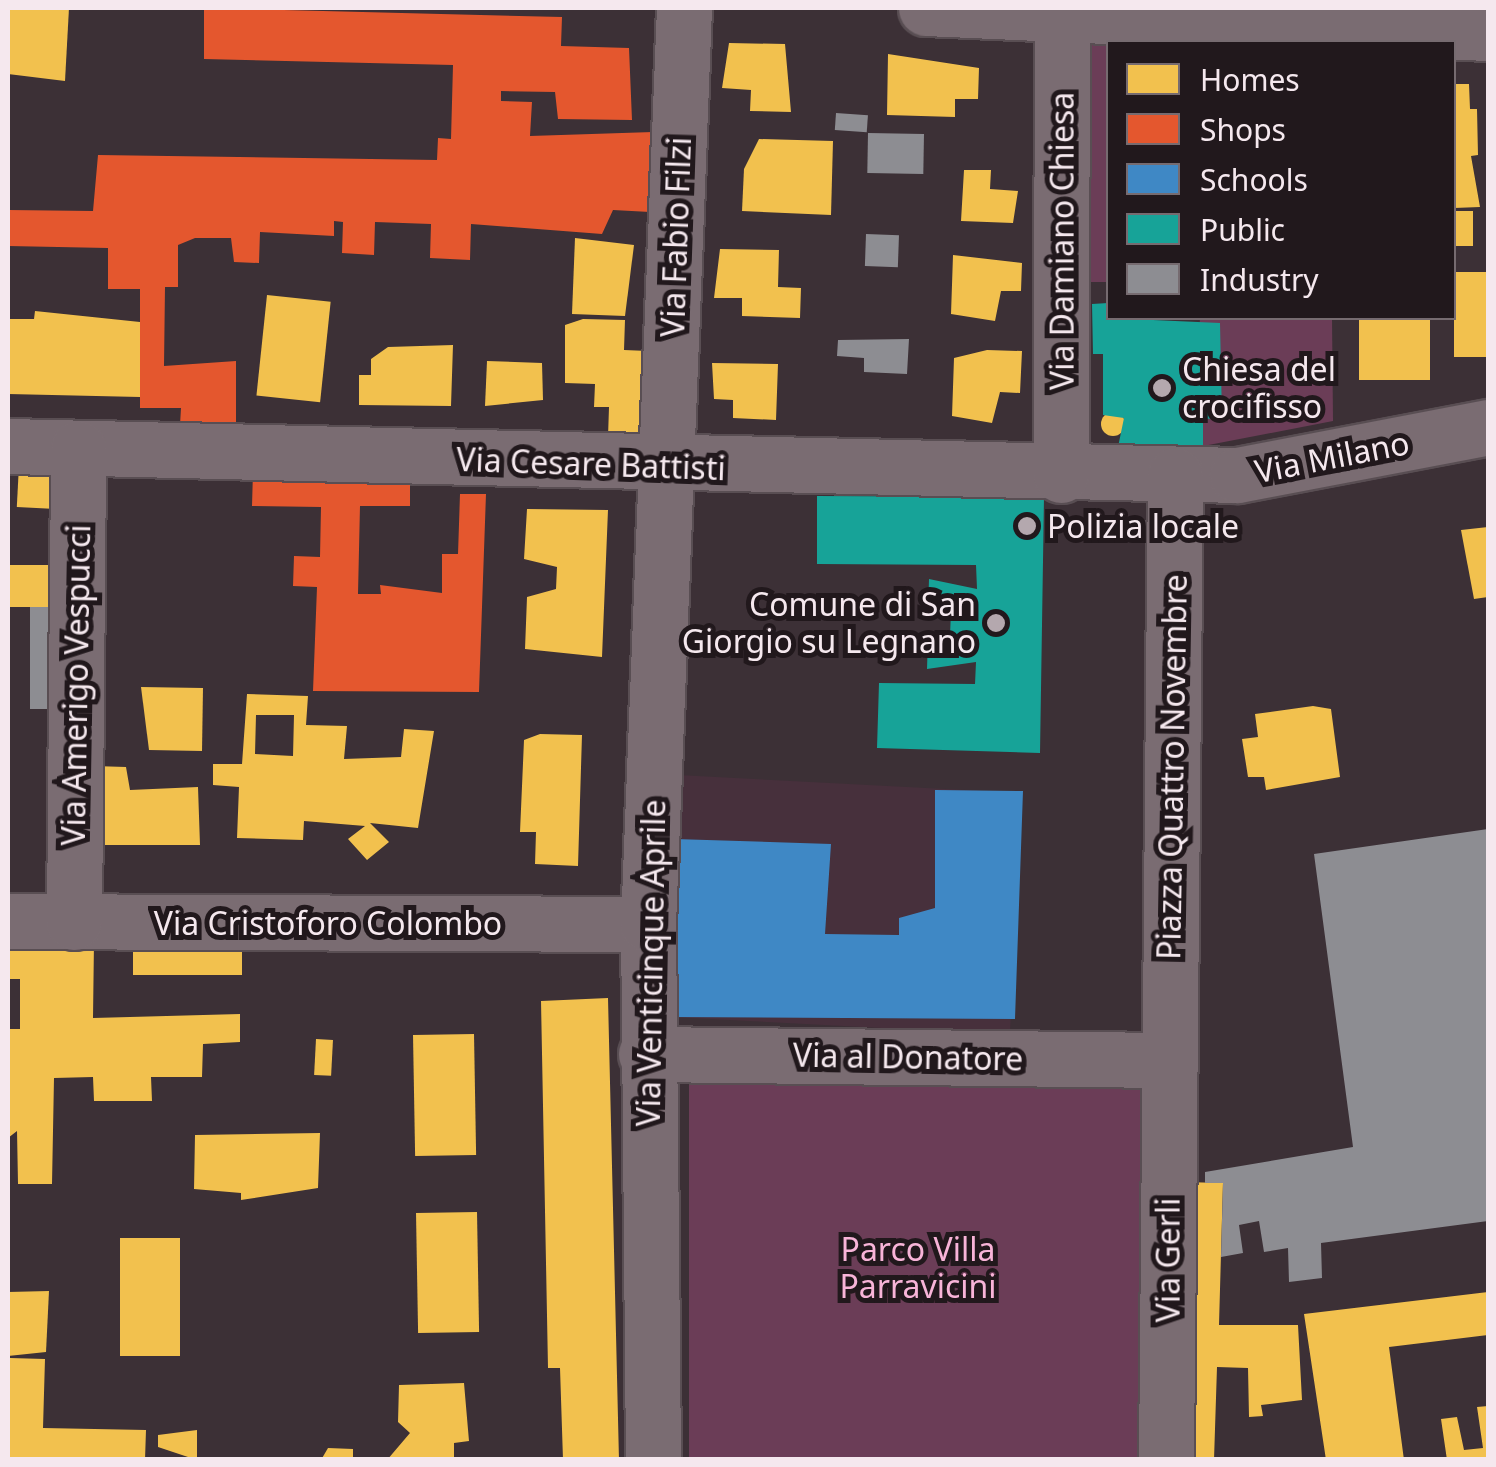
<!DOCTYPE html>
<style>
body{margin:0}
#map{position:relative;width:1496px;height:1467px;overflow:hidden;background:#3c3036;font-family:"Noto Sans",sans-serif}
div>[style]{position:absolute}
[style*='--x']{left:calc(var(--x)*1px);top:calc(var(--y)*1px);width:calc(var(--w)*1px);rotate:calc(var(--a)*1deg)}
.built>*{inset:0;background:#47303c;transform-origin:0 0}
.green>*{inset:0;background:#6b3d57;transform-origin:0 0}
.homes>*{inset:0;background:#f2c14e;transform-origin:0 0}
.round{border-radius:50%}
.shops>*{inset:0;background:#e4572e}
.schools>*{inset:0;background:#3f88c5}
.public>*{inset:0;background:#17a398}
.industry>*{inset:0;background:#8d8d92;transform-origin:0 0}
.roads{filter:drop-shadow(2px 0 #594e53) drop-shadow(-2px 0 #594e53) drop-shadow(0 2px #594e53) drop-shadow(0 -2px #594e53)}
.minor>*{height:55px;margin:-27.5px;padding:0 27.5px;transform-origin:27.5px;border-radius:27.5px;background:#7a6c72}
.dots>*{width:28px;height:28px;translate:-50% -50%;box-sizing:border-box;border:5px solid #21181c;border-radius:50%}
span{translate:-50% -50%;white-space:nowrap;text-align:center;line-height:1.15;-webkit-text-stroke:10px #21181c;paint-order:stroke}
.street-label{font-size:32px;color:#f5e8ee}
.poi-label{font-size:32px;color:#f5e8ee}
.left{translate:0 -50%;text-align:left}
.right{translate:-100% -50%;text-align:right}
.park-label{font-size:32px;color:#f8b4d8}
.frame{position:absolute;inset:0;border:10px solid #f5e8ee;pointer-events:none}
.legend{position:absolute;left:1106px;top:40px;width:350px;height:280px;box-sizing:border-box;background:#21181c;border:2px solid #766b70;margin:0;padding:12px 18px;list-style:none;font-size:30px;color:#f5e8ee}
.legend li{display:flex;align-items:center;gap:20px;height:50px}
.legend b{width:50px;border:2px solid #766b70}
</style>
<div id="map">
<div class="built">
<i style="left:678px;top:775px;width:345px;height:242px;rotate:3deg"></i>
</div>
<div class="green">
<i style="left:1108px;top:42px;width:240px;height:27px;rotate:90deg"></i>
<i style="clip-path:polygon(1200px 318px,1332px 318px,1333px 421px,1193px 448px)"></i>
<i style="left:689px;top:1077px;width:459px;height:383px"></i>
</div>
<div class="homes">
<i style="clip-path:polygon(8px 8px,69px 8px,65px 81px,8px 74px)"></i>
<i style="clip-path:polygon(729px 43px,785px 44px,791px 112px,750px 111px,751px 90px,722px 88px)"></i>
<i style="clip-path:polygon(888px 54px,979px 68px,978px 99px,955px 99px,955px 117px,887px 115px)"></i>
<i style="clip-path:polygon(1454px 84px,1469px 84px,1470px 109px,1477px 109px,1478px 155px,1471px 156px,1480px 207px,1454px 208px)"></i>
<i style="clip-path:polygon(759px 139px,833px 141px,831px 215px,742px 211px,744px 169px)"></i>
<i style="clip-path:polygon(964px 170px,991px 170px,990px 189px,1018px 191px,1013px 223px,961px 221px)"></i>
<i style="left:1473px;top:211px;width:35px;height:19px;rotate:90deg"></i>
<i style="clip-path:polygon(575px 238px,634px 245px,625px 316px,572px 314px)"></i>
<i style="clip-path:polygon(720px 249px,779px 250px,778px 287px,801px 288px,800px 318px,742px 316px,742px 298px,714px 298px)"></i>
<i style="clip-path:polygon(953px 255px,1022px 263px,1021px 291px,1001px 291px,995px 321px,951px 314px)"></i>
<i style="left:1488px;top:272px;width:85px;height:34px;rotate:90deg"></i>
<i style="left:267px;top:295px;width:64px;height:101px;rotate:6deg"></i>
<i style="clip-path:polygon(35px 311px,140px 322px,140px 397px,8px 394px,8px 319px,34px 319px)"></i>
<i style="left:1359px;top:318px;width:71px;height:62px"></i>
<i style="clip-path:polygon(583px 319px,625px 320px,624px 350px,648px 351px,645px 438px,608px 437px,609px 407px,594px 407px,595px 384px,565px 383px,565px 325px)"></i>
<i style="clip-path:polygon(453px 345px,451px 406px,359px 405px,359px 375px,371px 375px,371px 359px,388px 347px)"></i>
<i style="clip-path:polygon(987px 350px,1022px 351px,1020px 393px,1000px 392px,992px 423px,952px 416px,954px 358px)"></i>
<i style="clip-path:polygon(487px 361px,542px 363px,543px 400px,485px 406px)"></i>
<i style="clip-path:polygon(712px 363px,778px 364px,776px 420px,733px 418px,733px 400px,714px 399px)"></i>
<i class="round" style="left:1101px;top:412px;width:24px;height:24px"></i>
<i style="left:19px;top:465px;width:44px;height:42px;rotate:3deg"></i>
<i style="clip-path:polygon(527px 509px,608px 510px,602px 657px,525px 649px,527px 597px,556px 589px,557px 567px,524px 559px)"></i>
<i style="clip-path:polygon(1488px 527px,1488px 597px,1474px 599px,1461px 530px)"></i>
<i style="left:8px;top:565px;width:54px;height:42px"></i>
<i style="clip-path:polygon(141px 687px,203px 688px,202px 751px,149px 750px)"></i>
<i style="clip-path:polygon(evenodd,247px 694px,308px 696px,306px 725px,347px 726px,344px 759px,401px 757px,404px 729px,434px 731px,418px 828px,370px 823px,389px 842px,367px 860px,348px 839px,365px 826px,304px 821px,303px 840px,237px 838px,239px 787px,213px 785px,213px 764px,242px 764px,247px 694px,256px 715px,294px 715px,293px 756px,255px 754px,256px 715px)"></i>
<i style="clip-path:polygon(1313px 706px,1331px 709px,1340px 777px,1266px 790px,1264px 777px,1248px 777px,1242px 739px,1258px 737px,1255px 714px)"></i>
<i style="clip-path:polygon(540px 734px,582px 735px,578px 866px,535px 864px,536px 832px,520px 832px,524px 740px)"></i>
<i style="clip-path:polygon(94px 766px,126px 767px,130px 790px,198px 787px,200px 845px,97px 845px)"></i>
<i style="left:242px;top:938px;width:37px;height:109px;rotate:90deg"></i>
<i style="clip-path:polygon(8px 941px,94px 941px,93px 1018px,240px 1014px,240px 1042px,203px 1044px,202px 1077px,151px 1077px,152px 1101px,94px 1101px,93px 1077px,54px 1078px,52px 1184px,18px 1184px,17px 1131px,8px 1138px,8px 1029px,20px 1029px,20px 979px,8px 979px)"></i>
<i style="clip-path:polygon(608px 998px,619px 1460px,563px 1460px,560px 1368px,548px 1368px,541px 1001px)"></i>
<i style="left:474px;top:1034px;width:121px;height:61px;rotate:89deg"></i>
<i style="left:316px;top:1039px;width:17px;height:36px;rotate:3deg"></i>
<i style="clip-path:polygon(320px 1133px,318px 1188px,241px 1200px,241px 1193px,194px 1189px,195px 1135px)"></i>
<i style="clip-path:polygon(1183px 1182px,1223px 1183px,1219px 1325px,1298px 1325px,1302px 1400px,1261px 1405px,1263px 1416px,1249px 1417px,1248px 1368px,1217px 1367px,1214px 1460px,1177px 1460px)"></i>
<i style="left:477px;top:1212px;width:120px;height:61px;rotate:89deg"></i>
<i style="left:120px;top:1238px;width:60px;height:118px"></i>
<i style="clip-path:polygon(49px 1291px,46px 1352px,8px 1356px,8px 1292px)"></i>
<i style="clip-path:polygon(1488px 1292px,1488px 1335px,1389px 1347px,1404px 1460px,1326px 1460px,1304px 1314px)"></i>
<i style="clip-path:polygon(10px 1358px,45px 1359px,43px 1428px,146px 1430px,145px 1460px,8px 1460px)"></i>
<i style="clip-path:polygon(464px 1383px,469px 1441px,454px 1443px,454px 1460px,387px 1460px,410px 1433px,398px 1422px,399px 1385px)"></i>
<i style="clip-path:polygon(1488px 1406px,1488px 1460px,1447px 1460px,1441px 1419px,1457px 1417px,1464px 1450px,1483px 1448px,1477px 1407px)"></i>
<i style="clip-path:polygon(197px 1430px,197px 1460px,158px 1447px,158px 1435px)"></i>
<i style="clip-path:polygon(328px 1448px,353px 1449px,353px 1460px,321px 1460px)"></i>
</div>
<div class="shops">
<i style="clip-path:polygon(204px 8px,562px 17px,561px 46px,629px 48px,632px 120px,558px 119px,555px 92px,501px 91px,501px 101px,532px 102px,530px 136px,653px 132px,650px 212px,613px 210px,602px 234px,471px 224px,470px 260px,430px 258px,431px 224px,375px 222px,374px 255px,342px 253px,343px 222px,334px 221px,334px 236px,260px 232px,259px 263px,234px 262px,231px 238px,195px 238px,178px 245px,178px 287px,165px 287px,164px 366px,236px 361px,236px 427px,180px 425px,181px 408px,140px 408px,140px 289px,108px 289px,108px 248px,8px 246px,8px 210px,93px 211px,98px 155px,437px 160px,438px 138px,451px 139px,453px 65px,204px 59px)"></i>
<i style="clip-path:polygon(253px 471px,410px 475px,410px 506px,360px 506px,358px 594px,381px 594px,380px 585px,442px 593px,442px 554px,458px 554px,460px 494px,486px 494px,479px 692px,313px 691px,317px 587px,293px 586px,294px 556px,320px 557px,321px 507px,252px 506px)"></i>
</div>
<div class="schools">
<i style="clip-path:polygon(935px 790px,1023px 791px,1015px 1019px,669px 1017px,674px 839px,831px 844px,825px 934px,899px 935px,899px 918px,935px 908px)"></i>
</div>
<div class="public">
<i style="clip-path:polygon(1108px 303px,1108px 318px,1220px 323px,1222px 418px,1203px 419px,1203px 448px,1118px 447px,1124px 418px,1103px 415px,1103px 354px,1093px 354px,1092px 304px)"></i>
<i style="clip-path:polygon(817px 496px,1044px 497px,1040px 753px,877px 748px,879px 683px,975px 684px,976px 662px,927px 669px,928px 636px,950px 635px,951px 611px,928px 611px,929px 579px,977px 589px,976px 565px,817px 564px)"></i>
</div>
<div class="industry">
<i style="left:836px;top:113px;width:32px;height:17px;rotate:4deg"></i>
<i style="left:868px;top:133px;width:56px;height:40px;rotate:1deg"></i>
<i style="left:866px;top:234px;width:33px;height:32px;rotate:2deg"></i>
<i style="clip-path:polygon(909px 339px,907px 374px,864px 372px,864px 358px,837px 356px,838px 340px)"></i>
<i style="left:30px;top:607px;width:30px;height:102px"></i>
<i style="clip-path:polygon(1488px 829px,1488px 1221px,1321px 1243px,1322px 1278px,1289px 1282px,1288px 1248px,1264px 1252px,1259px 1221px,1239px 1225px,1243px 1253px,1221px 1257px,1223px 1183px,1205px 1183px,1205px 1172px,1353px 1147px,1314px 854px)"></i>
</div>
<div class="roads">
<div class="minor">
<i style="--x:926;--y:8;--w:563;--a:2.55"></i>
<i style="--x:8;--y:446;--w:1229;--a:1.35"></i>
<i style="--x:1237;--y:475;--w:256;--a:-10.8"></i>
<i style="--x:1061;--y:475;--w:467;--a:-89.9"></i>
<i style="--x:8;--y:921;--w:640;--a:0.27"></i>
<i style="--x:74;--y:922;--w:474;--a:-89.5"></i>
<i style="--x:646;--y:1054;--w:523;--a:0.66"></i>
<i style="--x:653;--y:1460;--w:536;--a:-90.53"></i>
<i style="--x:648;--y:924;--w:917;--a:-87.75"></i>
<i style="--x:1166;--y:1460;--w:985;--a:-89.48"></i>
</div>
</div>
<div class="dots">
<i style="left:1162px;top:388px;background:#b4a8ae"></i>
<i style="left:1027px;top:526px;background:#b4a8ae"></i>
<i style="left:996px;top:623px;background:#b4a8ae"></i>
</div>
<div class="street-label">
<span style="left:676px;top:237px;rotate:-88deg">Via Fabio Filzi</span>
<span style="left:1062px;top:241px;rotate:-90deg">Via Damiano Chiesa</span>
<span style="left:1332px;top:457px;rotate:-11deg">Via Milano</span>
<span style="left:591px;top:464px;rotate:2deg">Via Cesare Battisti</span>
<span style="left:76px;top:685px;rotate:-89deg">Via Amerigo Vespucci</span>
<span style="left:1172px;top:767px;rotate:-89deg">Piazza Quattro Novembre</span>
<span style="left:328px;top:923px">Via Cristoforo Colombo</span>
<span style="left:651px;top:963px;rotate:-89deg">Via Venticinque Aprile</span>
<span style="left:908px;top:1057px;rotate:1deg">Via al Donatore</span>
<span style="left:1168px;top:1260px;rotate:-90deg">Via Gerli</span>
</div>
<div class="poi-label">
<span class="left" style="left:1182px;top:388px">Chiesa del<br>crocifisso</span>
<span class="left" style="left:1047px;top:526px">Polizia locale</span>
<span class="right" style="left:976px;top:623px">Comune di San<br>Giorgio su Legnano</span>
</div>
<div class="park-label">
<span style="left:918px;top:1268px">Parco Villa<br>Parravicini</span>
</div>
<div class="frame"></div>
<ul class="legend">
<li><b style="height:28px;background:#f2c14e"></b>Homes</li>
<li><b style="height:28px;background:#e4572e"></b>Shops</li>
<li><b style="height:28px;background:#3f88c5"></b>Schools</li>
<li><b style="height:28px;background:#17a398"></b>Public</li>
<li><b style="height:28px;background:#8d8d92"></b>Industry</li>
</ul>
</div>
